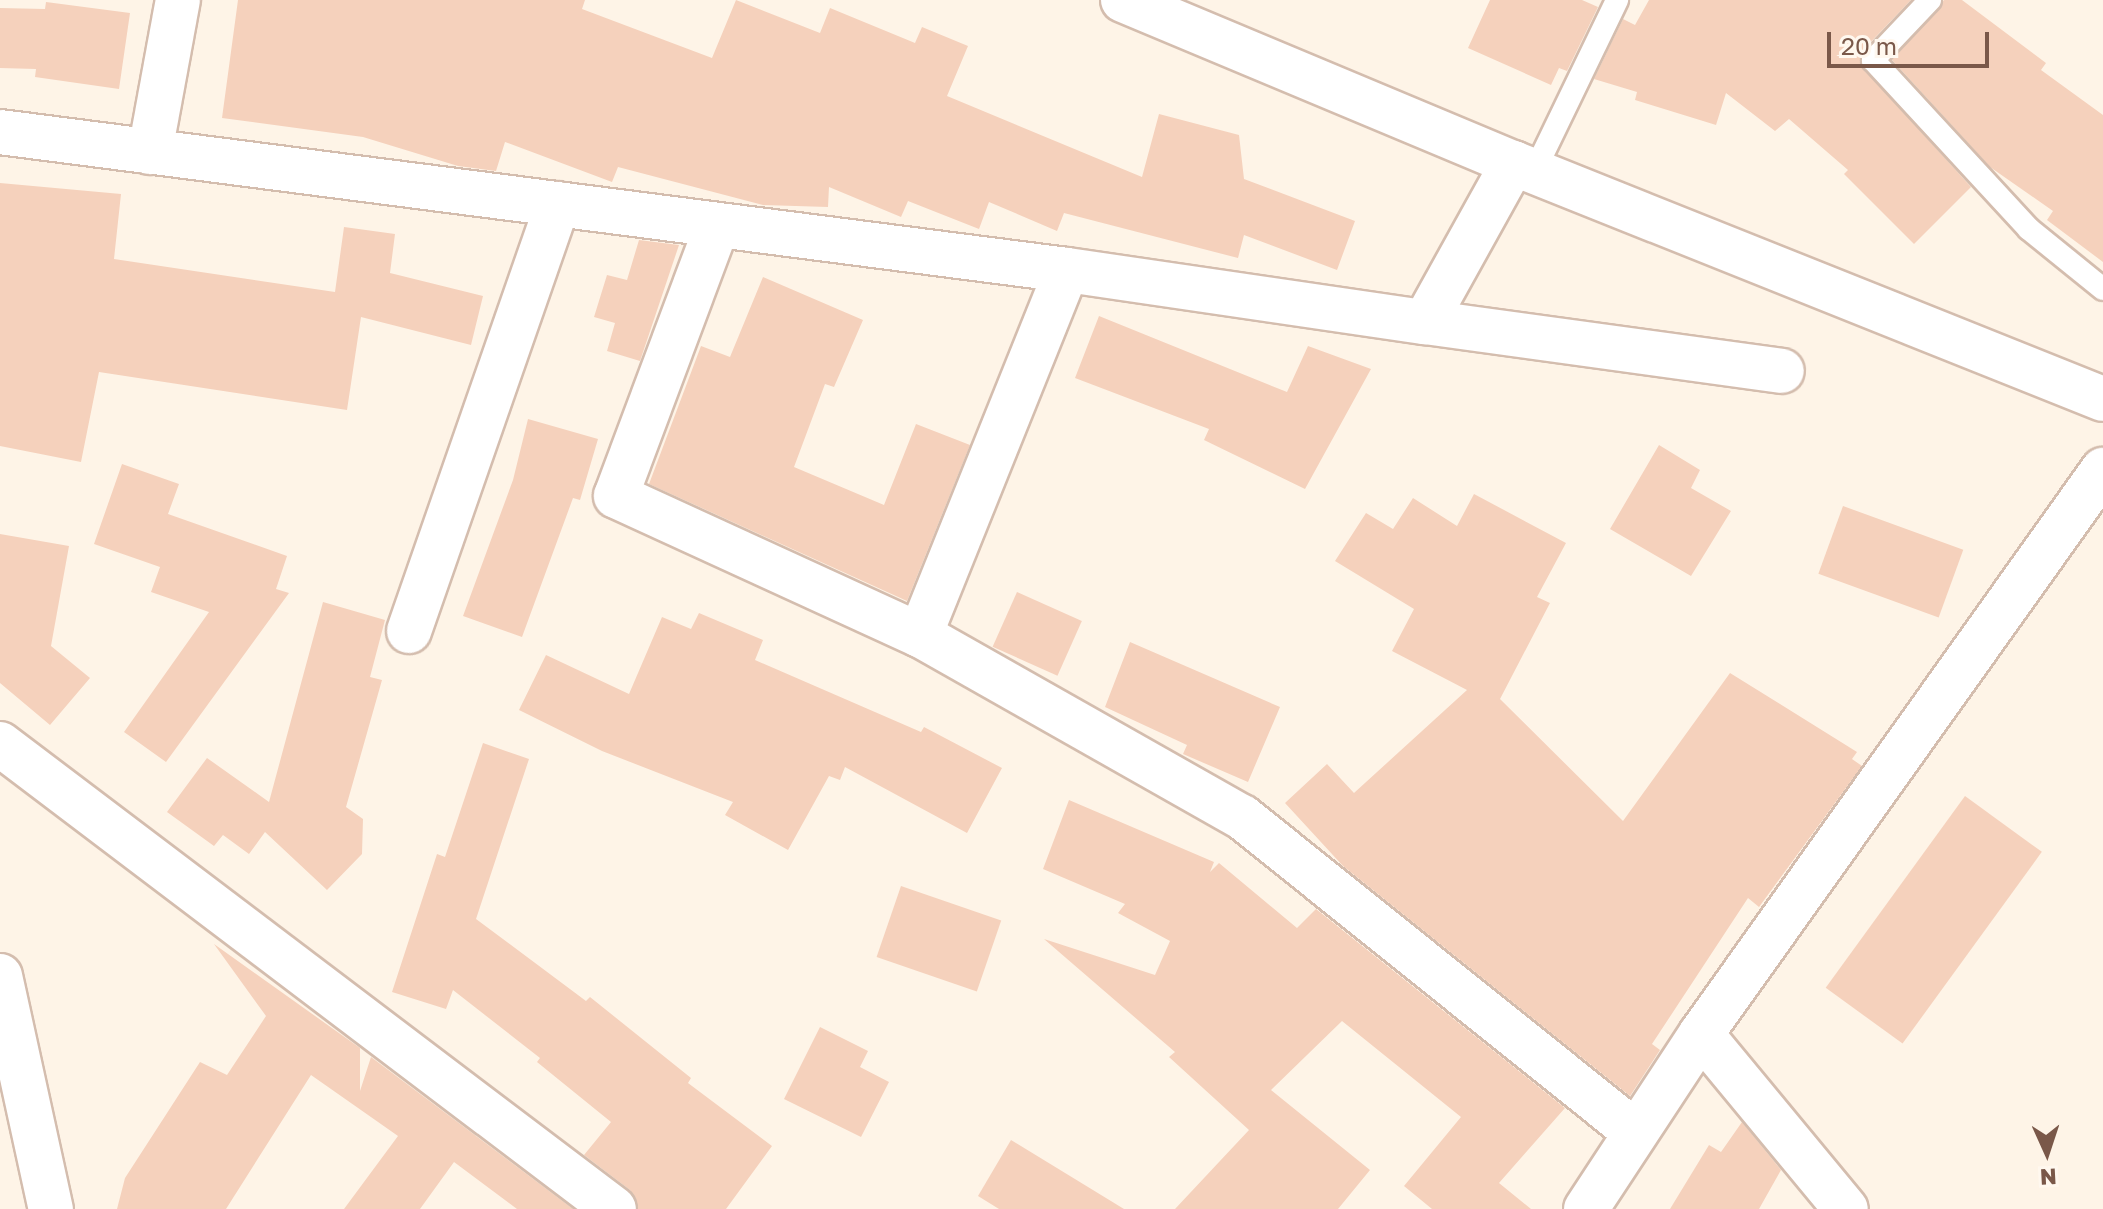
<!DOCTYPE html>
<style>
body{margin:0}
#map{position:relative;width:2103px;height:1209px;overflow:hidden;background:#fef4e7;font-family:"Golos Text",sans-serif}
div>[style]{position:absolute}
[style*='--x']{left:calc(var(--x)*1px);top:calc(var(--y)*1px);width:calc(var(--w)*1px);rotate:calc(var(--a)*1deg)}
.building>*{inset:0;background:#f5d1bc;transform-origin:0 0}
.roads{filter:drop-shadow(2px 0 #d4bdae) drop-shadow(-2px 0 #d4bdae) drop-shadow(0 2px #d4bdae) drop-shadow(0 -2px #d4bdae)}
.lane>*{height:22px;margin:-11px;padding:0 11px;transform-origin:11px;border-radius:11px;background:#fff}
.street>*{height:44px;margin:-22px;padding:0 22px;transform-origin:22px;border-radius:22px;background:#fff}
.secondary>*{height:44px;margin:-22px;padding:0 22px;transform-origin:22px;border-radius:22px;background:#fff}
span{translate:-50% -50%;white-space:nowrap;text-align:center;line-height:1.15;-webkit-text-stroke:8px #fff8ef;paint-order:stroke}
.north{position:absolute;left:2007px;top:1113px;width:80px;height:80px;-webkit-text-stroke:6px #fff8ef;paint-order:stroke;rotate:177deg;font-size:22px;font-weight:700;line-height:32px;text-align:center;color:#7a5849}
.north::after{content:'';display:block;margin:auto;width:28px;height:36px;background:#7a5849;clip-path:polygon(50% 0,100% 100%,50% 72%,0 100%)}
.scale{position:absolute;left:1827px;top:32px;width:162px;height:36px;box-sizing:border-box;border:4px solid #7a5849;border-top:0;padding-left:10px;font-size:24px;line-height:28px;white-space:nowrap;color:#7a5849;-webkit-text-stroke:6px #fff8ef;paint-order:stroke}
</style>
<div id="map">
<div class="building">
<i style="clip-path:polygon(238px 0,585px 0,582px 9px,712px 58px,736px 0,820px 33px,830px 8px,915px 43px,922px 27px,968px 46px,947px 96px,1142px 177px,1159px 114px,1239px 135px,1244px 179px,1355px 221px,1337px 270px,1244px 235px,1238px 258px,1064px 213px,1057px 231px,989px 202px,979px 229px,908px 201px,901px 217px,829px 187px,828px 207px,763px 205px,618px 167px,612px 182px,505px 142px,496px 171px,458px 166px,363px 137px,222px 118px)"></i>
<i style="clip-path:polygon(1490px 0,1582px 0,1598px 7px,1567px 71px,1559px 68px,1551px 85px,1468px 48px)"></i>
<i style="clip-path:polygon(1649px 0,1911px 0,1863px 50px,1860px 64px,1971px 187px,1914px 244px,1844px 174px,1848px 170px,1789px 119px,1775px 131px,1726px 93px,1716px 125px,1635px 100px,1637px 92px,1594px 79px,1623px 19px,1635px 25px)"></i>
<i style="clip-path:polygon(1944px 0,1962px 0,2046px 63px,2041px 70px,2103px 115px,2103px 262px,2047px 220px,2053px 211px,1990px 167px,1892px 60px)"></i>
<i style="clip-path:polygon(46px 2px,130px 13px,119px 89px,35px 77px,36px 69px,0 68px,0 8px,45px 9px)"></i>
<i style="clip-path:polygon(0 183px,121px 194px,114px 259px,335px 292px,344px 227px,395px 234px,390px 273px,483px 296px,471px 345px,361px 317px,347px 410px,99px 372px,81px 462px,0 446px)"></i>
<i style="clip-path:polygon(639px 240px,679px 245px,640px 361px,607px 351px,615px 323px,594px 317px,607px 275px,627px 280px)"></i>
<i style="clip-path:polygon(763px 277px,863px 320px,834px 387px,825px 384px,794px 467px,884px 505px,916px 424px,970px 445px,907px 601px,649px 484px,701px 346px,730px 357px)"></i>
<i style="clip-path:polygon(1099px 316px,1287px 392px,1308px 346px,1371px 369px,1305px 489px,1204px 440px,1209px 429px,1075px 378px)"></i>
<i style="clip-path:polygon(528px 419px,598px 439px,580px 500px,573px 498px,522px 637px,463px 616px,513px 480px)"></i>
<i style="clip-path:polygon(1659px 445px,1700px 470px,1691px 488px,1731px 511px,1691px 576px,1610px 529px)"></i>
<i style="clip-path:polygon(122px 464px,179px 484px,168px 514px,287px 556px,276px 589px,289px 593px,166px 762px,124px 732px,209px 612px,151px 592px,160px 567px,94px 544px)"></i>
<i style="clip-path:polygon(1474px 494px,1566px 543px,1537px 597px,1550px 603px,1500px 699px,1623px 821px,1730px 673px,1857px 752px,1852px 759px,1862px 766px,1759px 907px,1748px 898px,1652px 1044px,1660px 1050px,1630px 1096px,1343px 866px,1285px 803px,1327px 764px,1354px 793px,1467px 690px,1392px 651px,1414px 609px,1335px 561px,1366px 513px,1393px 529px,1413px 498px,1457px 526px)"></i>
<i style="left:1843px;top:506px;width:128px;height:72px;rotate:20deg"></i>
<i style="clip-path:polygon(0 534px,69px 546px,51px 646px,90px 678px,50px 725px,0 683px)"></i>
<i style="left:1017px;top:592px;width:71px;height:60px;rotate:24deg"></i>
<i style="clip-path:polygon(323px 602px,385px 620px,370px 677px,382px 680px,346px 807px,363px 819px,362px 854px,327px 890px,265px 832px,249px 854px,223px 835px,214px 846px,167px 812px,207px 758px,269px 802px)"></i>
<i style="clip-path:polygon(699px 613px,763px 640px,755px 660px,921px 732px,924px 727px,1002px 768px,967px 833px,845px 767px,840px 780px,829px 776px,788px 850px,725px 815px,733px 802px,602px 751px,519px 710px,546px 655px,629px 694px,662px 617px,691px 629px)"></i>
<i style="clip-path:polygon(1130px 642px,1280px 707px,1248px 782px,1183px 754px,1187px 745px,1105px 707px)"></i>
<i style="clip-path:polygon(483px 743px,529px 759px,476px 919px,586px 1001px,590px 997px,691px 1078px,688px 1083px,772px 1146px,726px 1209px,638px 1209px,630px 1190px,584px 1155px,611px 1122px,537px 1062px,540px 1058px,453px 990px,446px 1009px,392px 992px,437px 854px,445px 857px)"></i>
<i style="left:1965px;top:796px;width:95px;height:237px;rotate:36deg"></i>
<i style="clip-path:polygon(1069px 800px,1214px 862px,1210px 872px,1219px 863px,1297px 928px,1316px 909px,1565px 1108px,1499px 1183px,1531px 1209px,1432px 1209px,1404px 1186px,1461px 1117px,1342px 1021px,1271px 1090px,1370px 1170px,1338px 1209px,1175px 1209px,1249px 1130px,1169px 1057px,1175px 1052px,1044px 939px,1155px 975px,1170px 941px,1118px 913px,1125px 904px,1043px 869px)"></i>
<i style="left:901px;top:886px;width:106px;height:75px;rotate:19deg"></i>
<i style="clip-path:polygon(214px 944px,360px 1048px,360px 1091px,371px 1057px,573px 1209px,517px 1209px,454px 1162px,420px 1209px,344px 1209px,398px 1136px,311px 1075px,226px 1209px,117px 1209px,125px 1178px,200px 1062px,227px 1075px,266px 1016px)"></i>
<i style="clip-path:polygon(820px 1027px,868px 1051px,860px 1067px,889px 1082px,861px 1137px,784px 1099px)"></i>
<i style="clip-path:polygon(1742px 1122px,1781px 1170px,1759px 1209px,1670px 1209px,1709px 1145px,1721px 1152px)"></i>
<i style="clip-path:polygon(1011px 1140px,1124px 1209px,999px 1209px,978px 1196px)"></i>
</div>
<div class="roads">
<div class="lane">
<i style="--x:1930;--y:0;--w:83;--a:133.5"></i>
<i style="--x:1873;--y:60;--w:230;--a:47.3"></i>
<i style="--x:2029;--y:229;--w:95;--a:39"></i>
<i style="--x:1534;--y:172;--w:191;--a:-64.2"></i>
</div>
<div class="street">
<i style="--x:150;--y:152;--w:155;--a:-79.6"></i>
<i style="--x:717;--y:226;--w:288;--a:110.5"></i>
<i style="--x:616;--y:496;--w:334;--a:24.6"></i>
<i style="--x:920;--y:635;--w:370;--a:29.5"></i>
<i style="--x:1242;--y:817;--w:504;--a:38.71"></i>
<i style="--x:1425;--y:322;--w:360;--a:7.8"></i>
<i style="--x:409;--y:631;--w:452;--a:-70.8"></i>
<i style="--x:920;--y:635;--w:393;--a:-68.1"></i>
<i style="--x:0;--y:744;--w:770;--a:37.14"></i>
<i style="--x:1701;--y:1034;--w:227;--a:50.4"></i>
<i style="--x:1586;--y:1209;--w:209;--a:-56.7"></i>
<i style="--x:1701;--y:1034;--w:693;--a:-54.52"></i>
</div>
<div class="secondary">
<i style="--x:1123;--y:0;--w:423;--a:22.7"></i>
<i style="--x:0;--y:132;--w:1076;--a:7.37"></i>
<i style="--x:1067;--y:270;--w:362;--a:8.3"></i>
<i style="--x:1425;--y:322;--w:182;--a:-61"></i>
<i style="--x:1513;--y:163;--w:635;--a:21.8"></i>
<i style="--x:0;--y:976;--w:239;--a:77.7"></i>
</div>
</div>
<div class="north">N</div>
<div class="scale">20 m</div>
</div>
